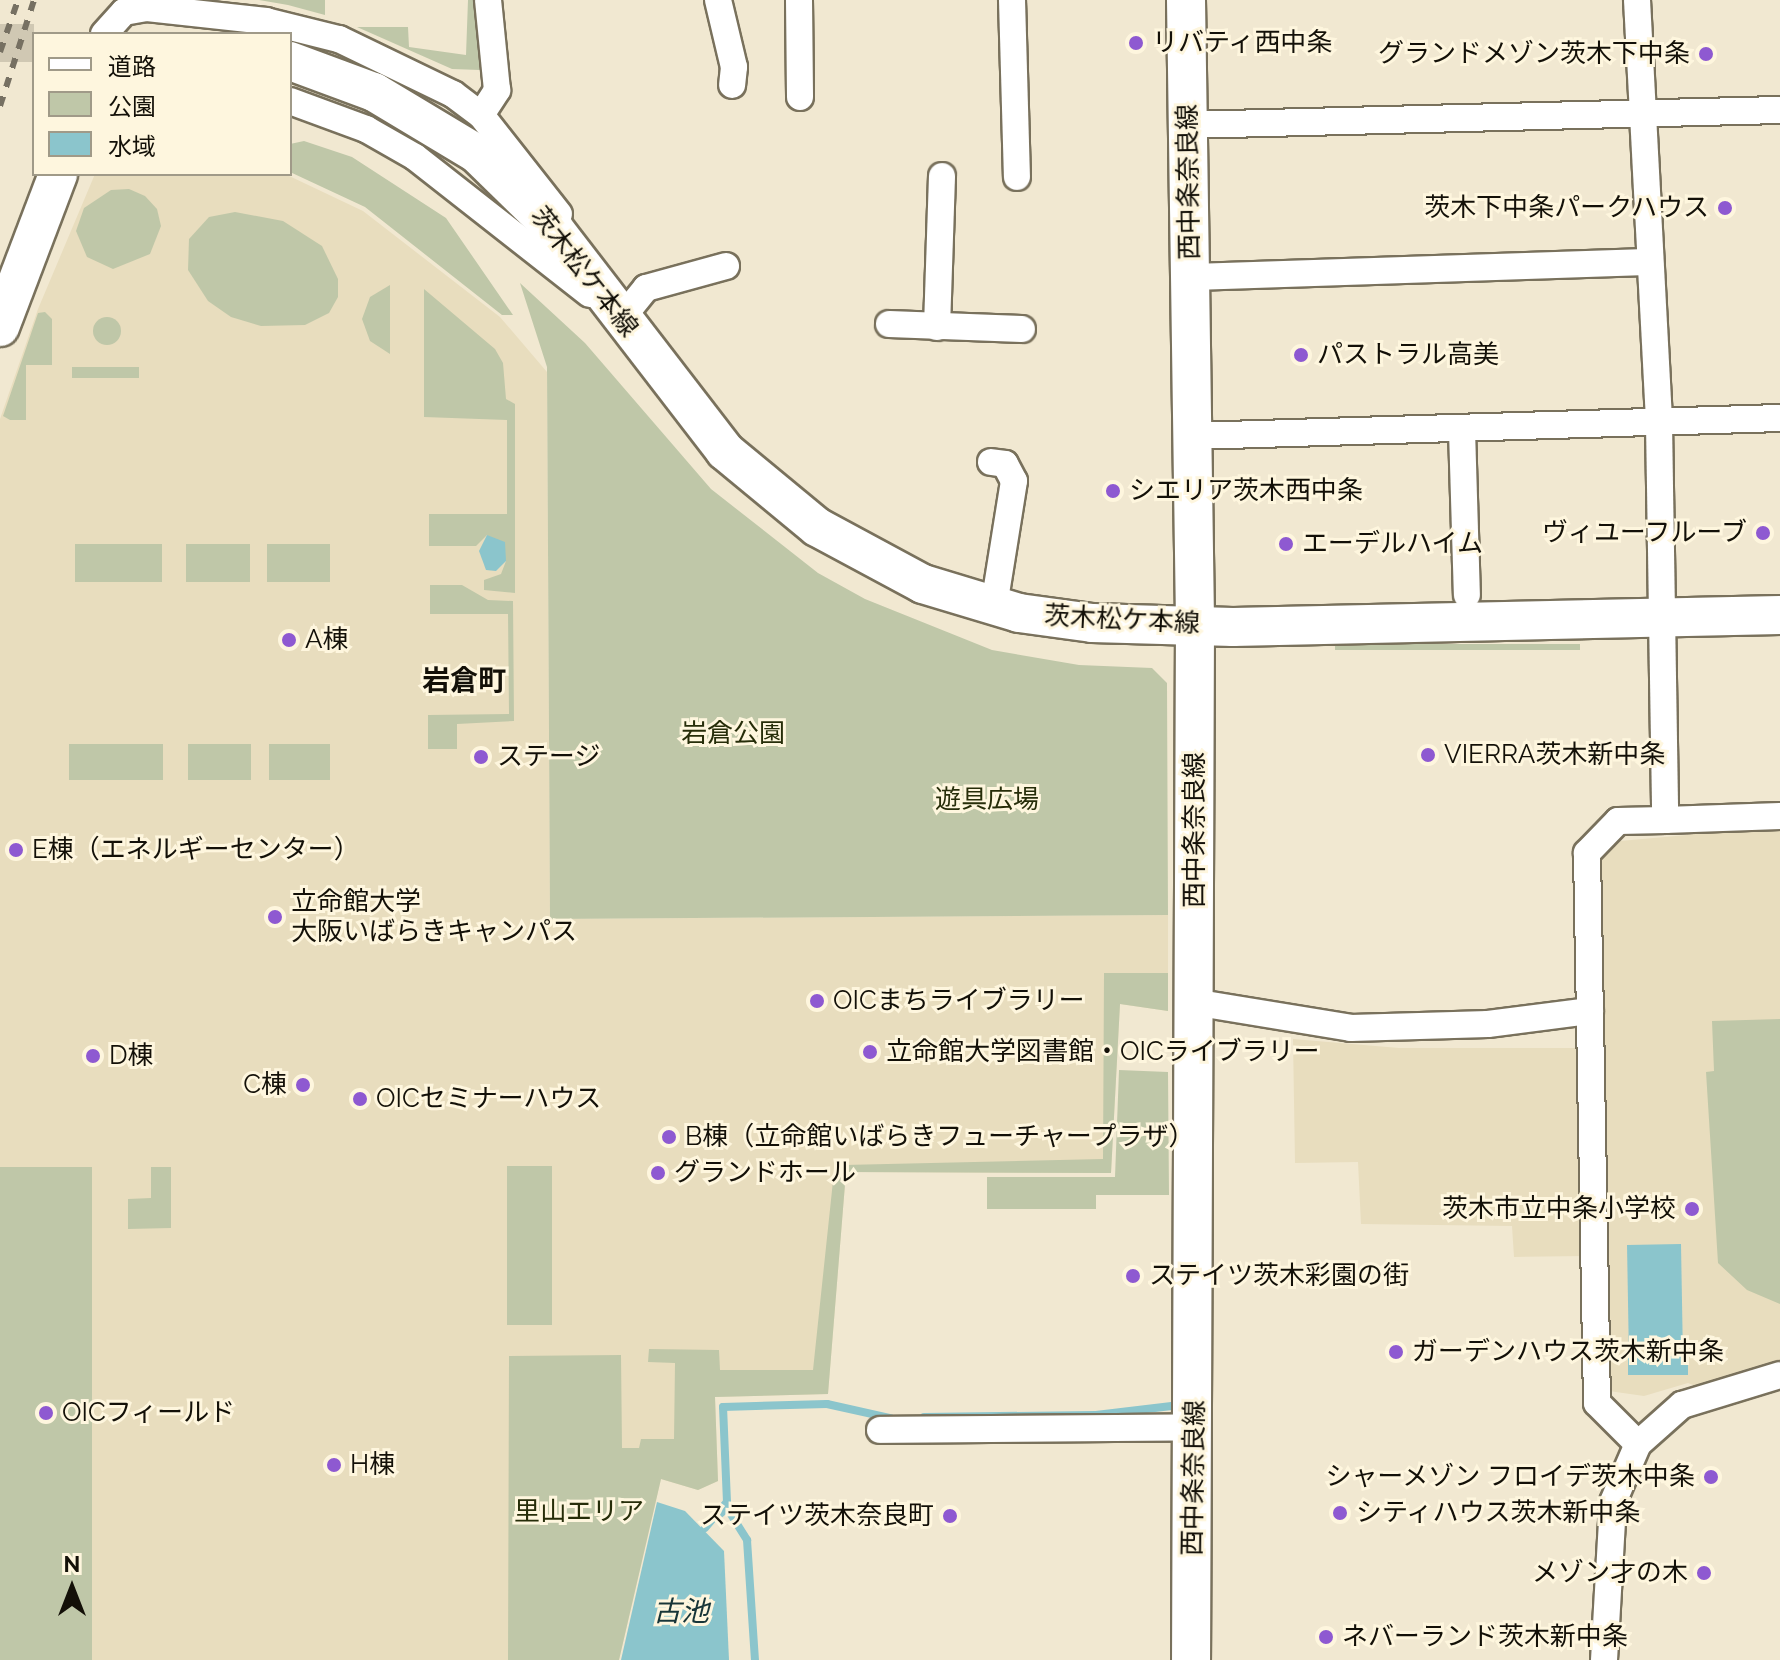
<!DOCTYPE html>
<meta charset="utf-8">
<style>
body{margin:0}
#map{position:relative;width:1780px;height:1660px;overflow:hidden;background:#f1e8d1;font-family:Raleway,"Noto Sans JP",sans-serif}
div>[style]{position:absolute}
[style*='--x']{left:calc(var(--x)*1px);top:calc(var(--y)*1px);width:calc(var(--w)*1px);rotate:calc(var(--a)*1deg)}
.built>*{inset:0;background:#e8ddbe}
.green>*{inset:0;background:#bfc7a8;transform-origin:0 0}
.round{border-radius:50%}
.water>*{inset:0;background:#8bc5cc;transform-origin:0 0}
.stream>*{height:8px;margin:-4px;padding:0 4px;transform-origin:4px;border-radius:4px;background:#8bc5cc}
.secondary-tunnel>*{height:38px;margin-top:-19px;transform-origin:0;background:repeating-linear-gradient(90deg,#d0c8b3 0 38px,transparent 0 57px)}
.roads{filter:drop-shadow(2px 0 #79715c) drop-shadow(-2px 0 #79715c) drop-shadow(0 2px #79715c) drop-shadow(0 -2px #79715c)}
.street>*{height:26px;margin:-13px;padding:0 13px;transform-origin:13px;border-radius:13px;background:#fff}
.secondary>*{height:38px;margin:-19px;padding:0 19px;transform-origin:19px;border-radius:19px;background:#fff}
.rail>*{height:6px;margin-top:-3px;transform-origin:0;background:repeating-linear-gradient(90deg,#767062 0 10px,transparent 0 20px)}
.dots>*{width:22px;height:22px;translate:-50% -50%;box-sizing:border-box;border:4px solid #fef6de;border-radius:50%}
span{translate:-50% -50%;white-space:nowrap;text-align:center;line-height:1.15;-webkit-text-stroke:6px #fef6de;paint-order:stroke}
.poi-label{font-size:26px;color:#131008}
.left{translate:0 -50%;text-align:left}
.right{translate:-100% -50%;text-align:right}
.street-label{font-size:26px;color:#131008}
.park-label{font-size:26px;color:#262d09}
.neighbourhood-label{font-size:28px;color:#131008;font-weight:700}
.water-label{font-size:28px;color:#173538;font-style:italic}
.legend{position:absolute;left:32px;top:32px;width:260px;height:144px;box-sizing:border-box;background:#fef6de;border:2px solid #a09a88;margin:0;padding:10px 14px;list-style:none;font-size:24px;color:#131008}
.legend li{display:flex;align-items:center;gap:16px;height:40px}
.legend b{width:40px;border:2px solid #a09a88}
.north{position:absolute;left:32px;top:1548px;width:80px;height:80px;-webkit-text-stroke:6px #fef6de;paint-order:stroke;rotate:0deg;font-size:22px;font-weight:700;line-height:32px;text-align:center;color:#131008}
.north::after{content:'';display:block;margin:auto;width:28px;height:36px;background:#131008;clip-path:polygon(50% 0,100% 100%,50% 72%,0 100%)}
</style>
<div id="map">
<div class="built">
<i style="clip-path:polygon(95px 174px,285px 174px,363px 211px,500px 317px,547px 372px,550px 919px,1168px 915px,1168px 1011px,1120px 1004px,1111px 1173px,846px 1172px,828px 1394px,715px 1397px,718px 1481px,698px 1490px,661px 1479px,619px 1660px,0 1660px,0 419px,38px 309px)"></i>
<i style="clip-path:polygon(1780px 820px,1780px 1368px,1706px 1390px,1688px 1383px,1644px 1396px,1609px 1391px,1595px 859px,1620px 841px,1687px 835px,1687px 823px)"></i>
<i style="clip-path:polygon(1293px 1039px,1399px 1048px,1578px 1048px,1585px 1256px,1514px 1257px,1512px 1226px,1361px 1224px,1358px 1162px,1295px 1163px)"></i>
</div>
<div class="green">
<i style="clip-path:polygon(259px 0,325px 0,325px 15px,288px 5px)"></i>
<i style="clip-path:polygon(468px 0,475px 0,480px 70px,452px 69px,357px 27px,408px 27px,409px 47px,466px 55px)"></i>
<i style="clip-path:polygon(304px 141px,352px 157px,446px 218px,513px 315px,502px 315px,365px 207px,290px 172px,290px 144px)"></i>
<i style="clip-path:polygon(111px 190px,129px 189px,145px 196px,157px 209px,161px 226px,150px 254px,113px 269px,87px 257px,76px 231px,84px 208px)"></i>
<i style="clip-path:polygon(235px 212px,283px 221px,322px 246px,338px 279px,338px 297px,329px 313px,305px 325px,261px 326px,231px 317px,208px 301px,188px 270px,189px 239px,209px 217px)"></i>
<i style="clip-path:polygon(520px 283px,585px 343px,711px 489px,818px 573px,865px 599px,992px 650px,1079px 665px,1152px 668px,1167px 683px,1168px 915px,550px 919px,547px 367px)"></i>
<i style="clip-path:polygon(390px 285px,390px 354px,370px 341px,362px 319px,370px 297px)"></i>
<i style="clip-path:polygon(424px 289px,495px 349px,503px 363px,506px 399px,515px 404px,515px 593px,484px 590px,484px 580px,501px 574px,506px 561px,487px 535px,476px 546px,429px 546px,429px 514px,507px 514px,507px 420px,424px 417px)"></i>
<i style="clip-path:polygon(45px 312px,52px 319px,52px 365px,26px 365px,26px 420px,10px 420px,3px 416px,38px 313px)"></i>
<i class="round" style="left:93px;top:317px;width:28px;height:28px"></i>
<i style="left:139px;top:367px;width:11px;height:67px;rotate:90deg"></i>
<i style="left:75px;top:544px;width:87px;height:38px"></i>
<i style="left:186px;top:544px;width:64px;height:38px"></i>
<i style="left:267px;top:544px;width:63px;height:38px"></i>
<i style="clip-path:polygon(430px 585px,462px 585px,488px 600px,513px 601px,514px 721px,457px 724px,457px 749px,428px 749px,428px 715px,509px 714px,508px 614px,430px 614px)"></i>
<i style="left:1580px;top:644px;width:6px;height:245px;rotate:90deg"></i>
<i style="left:69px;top:744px;width:94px;height:36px"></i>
<i style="left:251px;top:744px;width:36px;height:63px;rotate:90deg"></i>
<i style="left:269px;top:744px;width:61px;height:36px"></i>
<i style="clip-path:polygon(1104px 973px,1168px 973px,1168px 1011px,1120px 1004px,1111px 1173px,846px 1172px,828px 1394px,715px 1397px,718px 1481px,698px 1490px,661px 1479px,619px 1660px,508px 1660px,509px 1356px,621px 1355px,622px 1448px,639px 1448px,641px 1439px,674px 1439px,675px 1363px,648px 1362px,649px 1349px,719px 1350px,720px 1370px,813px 1370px,833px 1181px,844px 1165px,1103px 1159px)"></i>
<i style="clip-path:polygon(1780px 1019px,1780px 1304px,1747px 1290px,1718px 1263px,1706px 1072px,1714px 1071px,1712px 1021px)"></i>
<i style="clip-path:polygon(1119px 1070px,1168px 1072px,1169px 1195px,1096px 1195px,1096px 1209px,987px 1209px,987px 1177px,1115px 1177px)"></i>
<i style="left:507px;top:1166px;width:45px;height:159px"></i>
<i style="left:0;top:1167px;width:92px;height:493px"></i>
<i style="clip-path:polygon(151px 1167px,171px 1167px,171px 1228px,128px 1229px,128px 1199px,151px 1198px)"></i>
</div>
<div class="water">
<i style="clip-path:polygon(487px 535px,505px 542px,506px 561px,496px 571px,486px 570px,479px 551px)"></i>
<i style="left:1681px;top:1244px;width:97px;height:54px;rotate:89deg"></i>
<i style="left:1688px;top:1356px;width:19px;height:60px;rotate:90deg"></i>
<i style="clip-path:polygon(657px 1502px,685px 1511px,724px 1551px,729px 1660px,621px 1660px)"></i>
</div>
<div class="stream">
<i style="--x:924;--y:1417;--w:172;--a:-0.7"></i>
<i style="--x:1096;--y:1415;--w:76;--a:-6.8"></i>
<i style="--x:720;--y:1514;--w:9;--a:-41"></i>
<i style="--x:727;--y:1508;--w:38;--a:58"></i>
<i style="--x:747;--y:1540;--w:120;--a:86.2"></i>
<i style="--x:705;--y:1528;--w:34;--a:-50"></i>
<i style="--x:727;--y:1502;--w:95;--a:-92.4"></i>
<i style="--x:723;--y:1407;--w:104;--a:-1.7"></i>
<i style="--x:827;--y:1404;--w:65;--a:12.5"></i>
</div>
<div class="secondary-tunnel">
<i style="--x:0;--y:43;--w:34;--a:0"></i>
</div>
<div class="roads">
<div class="street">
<i style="--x:718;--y:0;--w:69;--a:76.6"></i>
<i style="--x:734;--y:67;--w:18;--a:96"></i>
<i style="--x:799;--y:0;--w:97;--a:89.4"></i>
<i style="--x:1012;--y:0;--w:177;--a:88.4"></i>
<i style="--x:1637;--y:0;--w:424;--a:87"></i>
<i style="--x:1659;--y:423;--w:397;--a:89.1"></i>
<i style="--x:1665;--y:820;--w:47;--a:178.8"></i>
<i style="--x:1618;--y:821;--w:45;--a:134.1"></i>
<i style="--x:1587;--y:853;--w:550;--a:88.96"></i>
<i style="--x:1597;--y:1403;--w:58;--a:45"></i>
<i style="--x:104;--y:34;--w:30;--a:-48"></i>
<i style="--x:124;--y:12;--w:23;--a:-10"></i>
<i style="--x:147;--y:8;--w:120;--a:6.2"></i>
<i style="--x:266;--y:21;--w:75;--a:13.9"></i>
<i style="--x:339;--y:39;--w:127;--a:25.8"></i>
<i style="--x:453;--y:94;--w:35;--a:37"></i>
<i style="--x:481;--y:115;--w:126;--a:51.8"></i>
<i style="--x:290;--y:101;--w:81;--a:20.2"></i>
<i style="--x:366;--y:129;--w:56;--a:29.7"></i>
<i style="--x:415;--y:157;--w:222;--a:38.1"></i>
<i style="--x:481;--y:115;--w:30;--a:-57"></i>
<i style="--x:497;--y:90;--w:90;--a:-95.7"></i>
<i style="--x:1187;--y:125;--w:593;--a:-1.45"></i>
<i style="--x:1191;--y:277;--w:458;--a:-1.9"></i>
<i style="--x:621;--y:319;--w:40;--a:-51"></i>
<i style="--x:646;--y:288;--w:83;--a:-15.4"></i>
<i style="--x:889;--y:324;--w:133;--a:2.2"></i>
<i style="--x:937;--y:327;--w:151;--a:-88.1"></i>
<i style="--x:1462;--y:430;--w:165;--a:88.3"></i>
<i style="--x:1194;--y:436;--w:586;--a:-1.76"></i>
<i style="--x:991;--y:462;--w:14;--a:8"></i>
<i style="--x:1005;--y:464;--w:19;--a:62"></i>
<i style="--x:1014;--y:481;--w:127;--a:99.1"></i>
<i style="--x:1665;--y:820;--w:115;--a:-2"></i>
<i style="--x:1193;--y:1002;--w:160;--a:9.3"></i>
<i style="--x:1351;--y:1028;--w:137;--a:-1.7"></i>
<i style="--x:1488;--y:1024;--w:103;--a:-7.3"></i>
<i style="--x:880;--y:1430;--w:315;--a:-0.5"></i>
<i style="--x:1604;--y:1660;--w:158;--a:-86.7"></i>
<i style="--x:1613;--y:1502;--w:63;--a:-66.7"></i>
<i style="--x:1638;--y:1444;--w:59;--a:-41.6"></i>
<i style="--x:1682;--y:1405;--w:102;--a:-17"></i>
</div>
<div class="secondary">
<i style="--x:1186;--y:0;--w:625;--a:89.17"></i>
<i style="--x:1195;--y:625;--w:1035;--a:90.22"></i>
<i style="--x:290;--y:61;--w:90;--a:20.3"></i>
<i style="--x:374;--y:92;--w:120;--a:31"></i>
<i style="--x:477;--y:154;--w:109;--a:44.3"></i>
<i style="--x:555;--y:230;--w:279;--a:52.4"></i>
<i style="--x:725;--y:451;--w:119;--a:39.6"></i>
<i style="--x:817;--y:527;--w:120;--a:28.3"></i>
<i style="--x:923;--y:584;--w:100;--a:16.8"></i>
<i style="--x:1019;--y:613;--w:74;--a:7.8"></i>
<i style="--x:1092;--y:623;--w:141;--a:1.6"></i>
<i style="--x:1233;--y:627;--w:547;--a:-1.26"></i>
<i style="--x:0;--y:327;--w:164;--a:-69.2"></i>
</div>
</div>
<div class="rail">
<i style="--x:0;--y:52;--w:55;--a:-70.9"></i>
<i style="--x:0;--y:106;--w:111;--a:-72.2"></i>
</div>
<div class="dots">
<i style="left:1136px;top:43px;background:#8e59d1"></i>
<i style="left:1706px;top:54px;background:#8e59d1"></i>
<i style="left:1725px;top:208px;background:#8e59d1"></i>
<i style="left:1301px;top:355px;background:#8e59d1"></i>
<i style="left:1113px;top:491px;background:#8e59d1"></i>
<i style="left:1763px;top:533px;background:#8e59d1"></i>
<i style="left:1286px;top:544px;background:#8e59d1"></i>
<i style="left:289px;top:640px;background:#8e59d1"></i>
<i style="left:1428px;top:755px;background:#8e59d1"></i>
<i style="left:481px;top:757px;background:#8e59d1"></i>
<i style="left:16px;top:850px;background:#8e59d1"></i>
<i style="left:275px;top:917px;background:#8e59d1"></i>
<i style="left:817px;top:1001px;background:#8e59d1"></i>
<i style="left:870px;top:1052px;background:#8e59d1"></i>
<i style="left:93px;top:1056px;background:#8e59d1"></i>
<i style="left:303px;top:1085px;background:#8e59d1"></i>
<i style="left:360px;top:1099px;background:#8e59d1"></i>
<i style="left:669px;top:1137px;background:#8e59d1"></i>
<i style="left:658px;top:1173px;background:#8e59d1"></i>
<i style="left:1692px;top:1209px;background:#8e59d1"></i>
<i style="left:1133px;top:1276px;background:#8e59d1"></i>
<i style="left:1396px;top:1352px;background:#8e59d1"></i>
<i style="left:46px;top:1413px;background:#8e59d1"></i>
<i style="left:334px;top:1465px;background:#8e59d1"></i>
<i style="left:1711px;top:1477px;background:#8e59d1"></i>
<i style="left:1340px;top:1513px;background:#8e59d1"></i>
<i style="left:950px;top:1516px;background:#8e59d1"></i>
<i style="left:1704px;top:1573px;background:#8e59d1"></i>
<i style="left:1326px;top:1637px;background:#8e59d1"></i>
</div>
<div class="poi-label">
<span class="left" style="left:1152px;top:43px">リバティ西中条</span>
<span class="right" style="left:1690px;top:54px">グランドメゾン茨木下中条</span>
<span class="right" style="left:1709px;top:208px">茨木下中条パークハウス</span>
<span class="left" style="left:1317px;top:355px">パストラル高美</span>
<span class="left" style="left:1129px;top:491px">シエリア茨木西中条</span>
<span class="right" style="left:1747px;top:533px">ヴィユーフルーブ</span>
<span class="left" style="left:1302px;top:544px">エーデルハイム</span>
<span class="left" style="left:305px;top:640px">A棟</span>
<span class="left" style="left:1444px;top:755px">VIERRA茨木新中条</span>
<span class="left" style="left:497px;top:757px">ステージ</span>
<span class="left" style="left:32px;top:850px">E棟（エネルギーセンター）</span>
<span class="left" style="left:291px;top:917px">立命館大学<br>大阪いばらきキャンパス</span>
<span class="left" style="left:833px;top:1001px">OICまちライブラリー</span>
<span class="left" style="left:886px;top:1052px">立命館大学図書館・OICライブラリー</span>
<span class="left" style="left:109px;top:1056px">D棟</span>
<span class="right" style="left:287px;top:1085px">C棟</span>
<span class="left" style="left:376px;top:1099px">OICセミナーハウス</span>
<span class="left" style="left:685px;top:1137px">B棟（立命館いばらきフューチャープラザ）</span>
<span class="left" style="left:674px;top:1173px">グランドホール</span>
<span class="right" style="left:1676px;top:1209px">茨木市立中条小学校</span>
<span class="left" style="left:1149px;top:1276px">ステイツ茨木彩園の街</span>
<span class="left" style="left:1412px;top:1352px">ガーデンハウス茨木新中条</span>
<span class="left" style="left:62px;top:1413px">OICフィールド</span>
<span class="left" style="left:350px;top:1465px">H棟</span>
<span class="right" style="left:1695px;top:1477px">シャーメゾン フロイデ茨木中条</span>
<span class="left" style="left:1356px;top:1513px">シティハウス茨木新中条</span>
<span class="right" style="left:934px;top:1516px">ステイツ茨木奈良町</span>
<span class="right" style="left:1688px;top:1573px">メゾン才の木</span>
<span class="left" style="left:1342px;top:1637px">ネバーランド茨木新中条</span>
</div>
<div class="street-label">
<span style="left:1189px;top:182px;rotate:-91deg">西中条奈良線</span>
<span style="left:584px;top:272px;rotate:52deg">茨木松ケ本線</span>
<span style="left:1122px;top:620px;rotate:3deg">茨木松ケ本線</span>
<span style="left:1195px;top:830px;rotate:-90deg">西中条奈良線</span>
<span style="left:1194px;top:1478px;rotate:-89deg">西中条奈良線</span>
</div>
<div class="park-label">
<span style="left:733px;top:734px">岩倉公園</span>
<span style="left:987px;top:800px">遊具広場</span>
<span style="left:579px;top:1512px">里山エリア</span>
</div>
<div class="neighbourhood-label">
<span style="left:464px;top:681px">岩倉町</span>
</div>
<div class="water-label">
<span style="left:681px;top:1612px">古池</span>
</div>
<ul class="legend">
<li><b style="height:10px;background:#fff"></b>道路</li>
<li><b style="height:22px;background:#bfc7a8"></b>公園</li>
<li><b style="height:22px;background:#8bc5cc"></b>水域</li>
</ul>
<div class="north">N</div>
</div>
